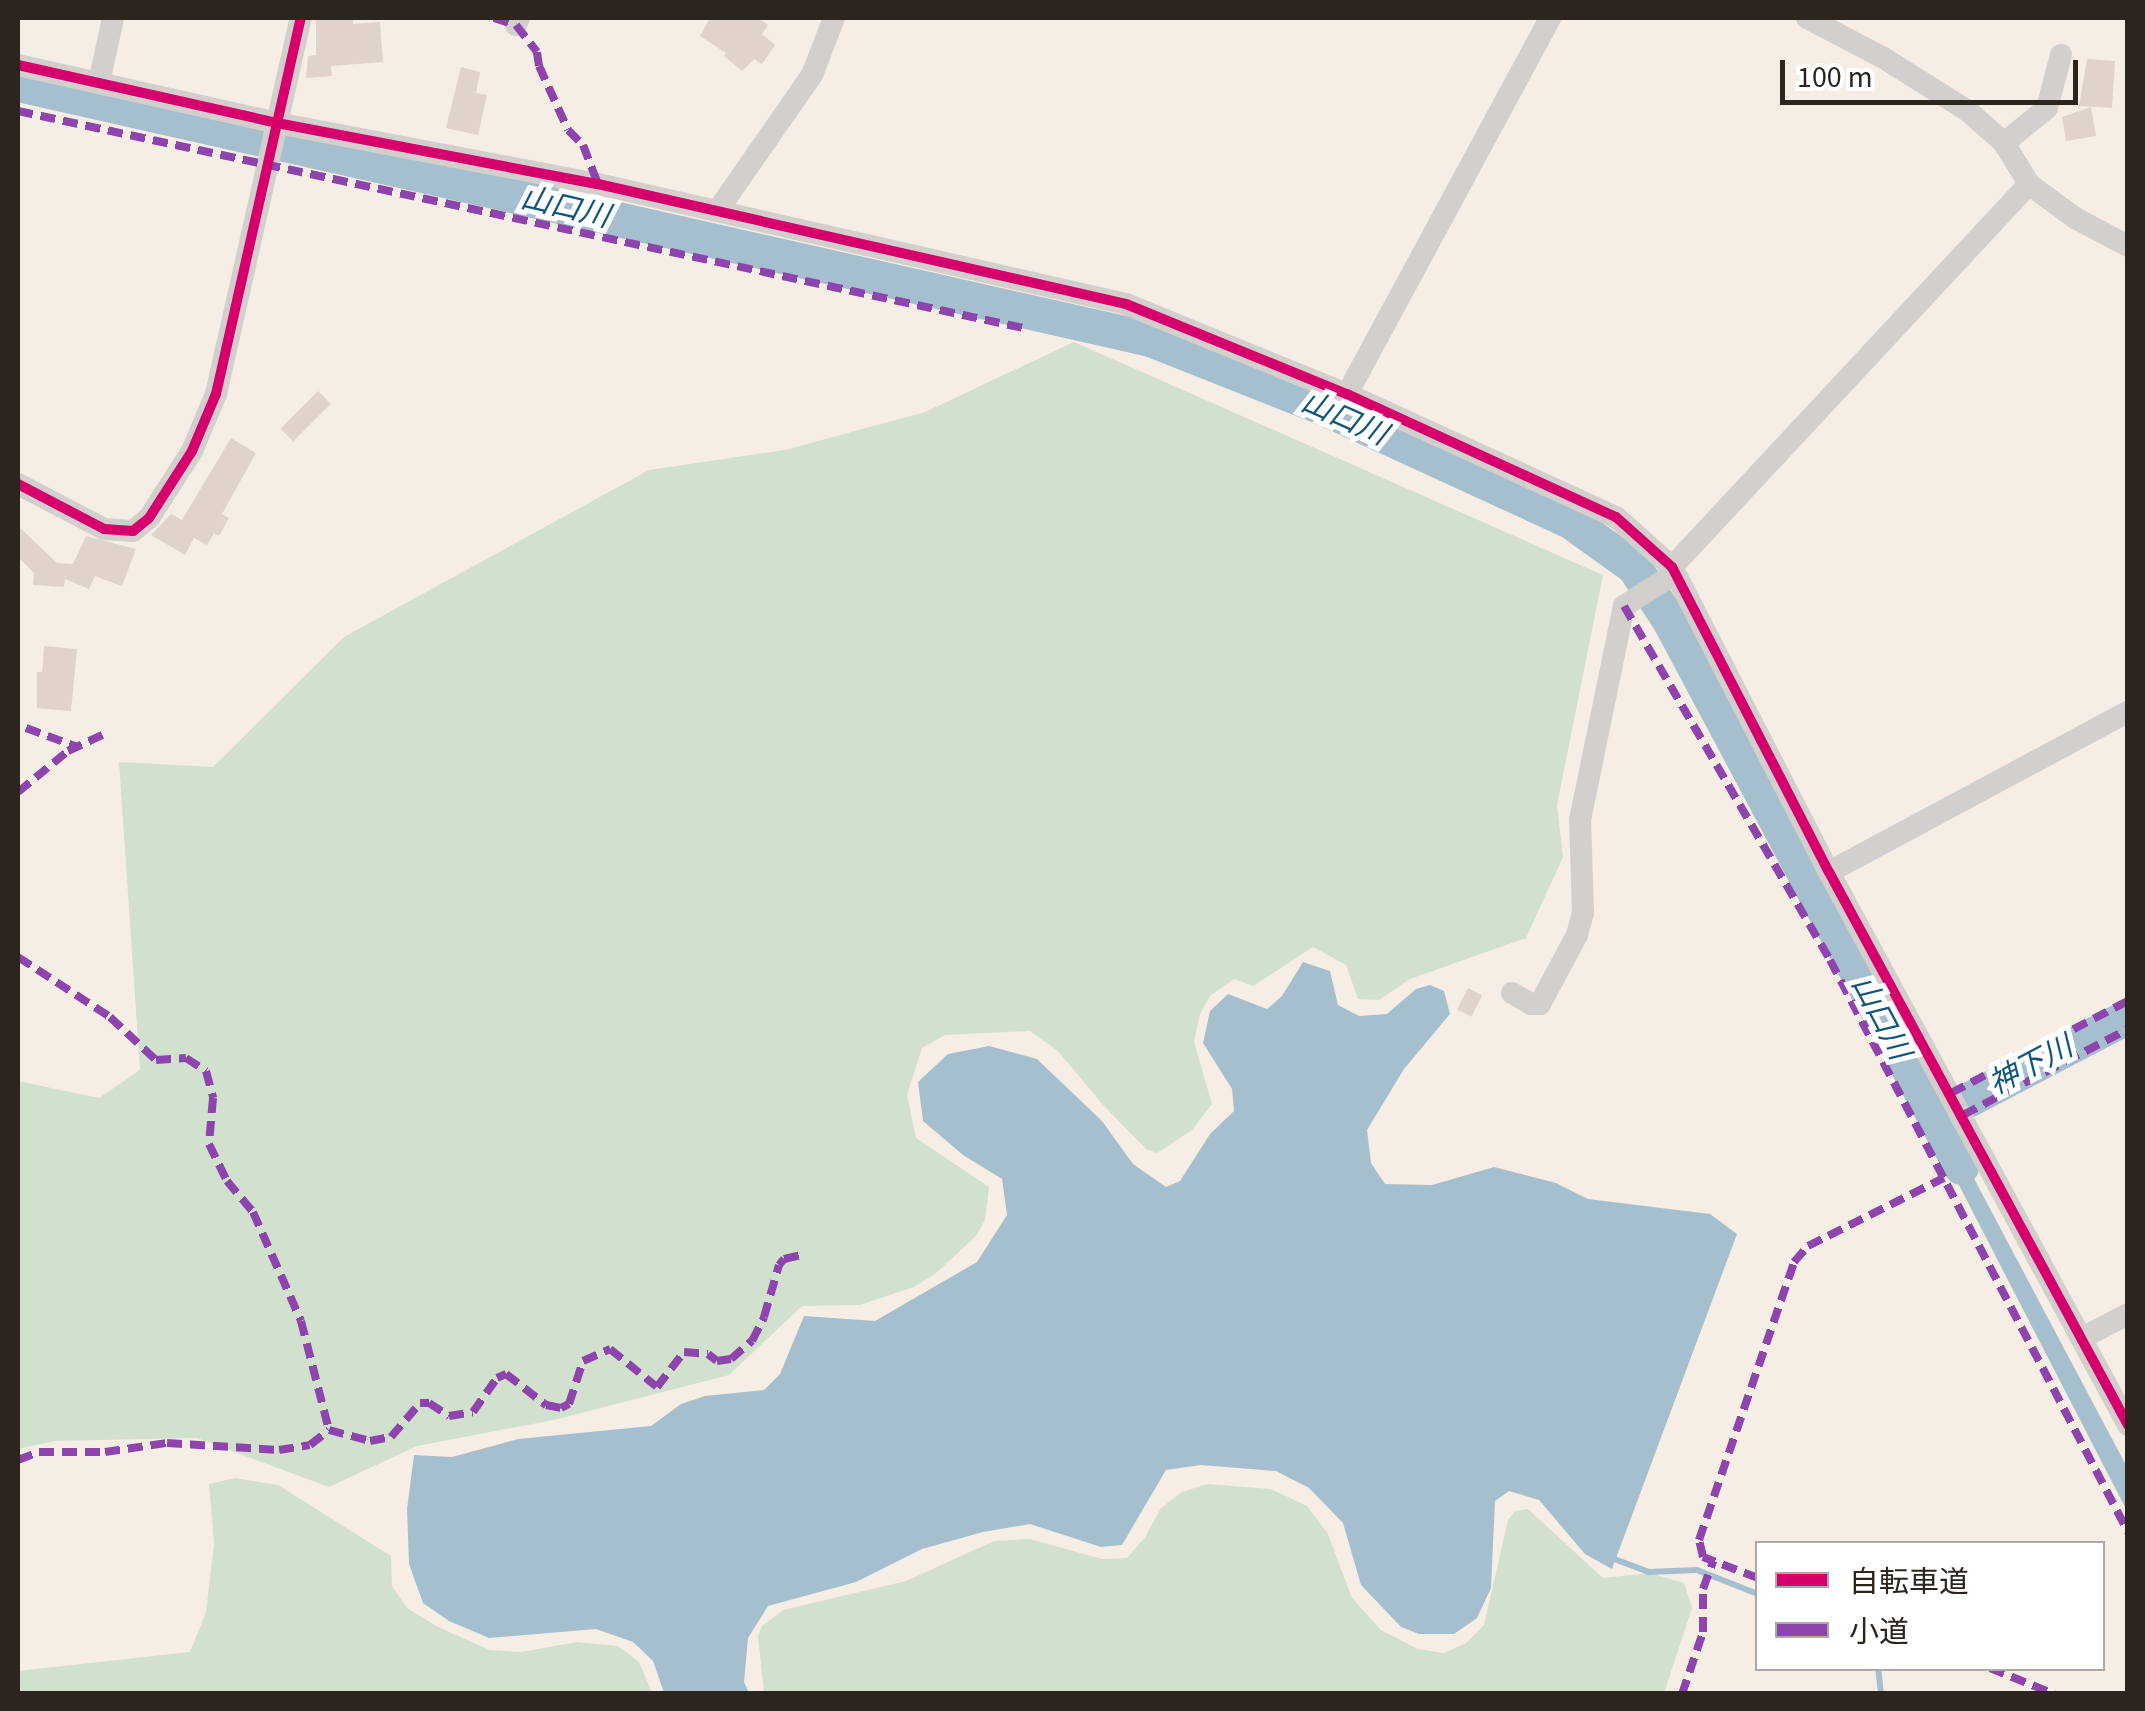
<!DOCTYPE html>
<meta charset="utf-8">
<style>
body{margin:0}
#map{position:relative;width:2145px;height:1711px;overflow:hidden;background:#f6eee5;font-family:"Source Sans 3","Noto Sans JP",sans-serif}
div>[style]{position:absolute}
[style*='--x']{left:calc(var(--x)*1px);top:calc(var(--y)*1px);width:calc(var(--w)*1px);rotate:calc(var(--a)*1deg)}
.green>*{inset:0;background:#d2e1ce}
.water>*{inset:0;background:#a6bfcf}
.stream>*{height:6px;margin:-3px;padding:0 3px;transform-origin:3px;border-radius:3px;background:#a6bfcf}
.river>*{height:35px;margin:-17.5px;padding:0 17.5px;transform-origin:17.5px;border-radius:17.5px;background:#a6bfcf}
.building>*{inset:0;background:#dfd3cb;transform-origin:0 0}
.minor>*{height:22px;margin:-11px;padding:0 11px;transform-origin:11px;border-radius:11px;background:#d3cfcd}
.quiet>*{height:8px;margin-top:-4px;transform-origin:0;background:repeating-linear-gradient(90deg,#8e44ad 0 15px,transparent 0 23px)}
.cycleway>*{height:10px;margin:-5px;padding:0 5px;transform-origin:5px;border-radius:5px;background:#d6006c}
span{translate:-50% -50%;white-space:nowrap;text-align:center;line-height:1.15;-webkit-text-stroke:10px #fff;paint-order:stroke}
.water-label{font-size:30px;color:#11557a;font-style:italic}
.frame{position:absolute;inset:0;border:20px solid #2c251d;pointer-events:none}
.legend{position:absolute;left:1755px;top:1541px;width:350px;height:130px;box-sizing:border-box;background:#fff;border:2px solid #aba8a5;margin:0;padding:12px 18px;list-style:none;font-size:30px;color:#2c251d}
.legend li{display:flex;align-items:center;gap:20px;height:50px}
.legend b{width:50px;border:2px solid #aba8a5}
.scale{position:absolute;left:1780px;top:60px;width:298px;height:45px;box-sizing:border-box;border:5px solid #2c251d;border-top:0;padding-left:12px;font-size:30px;line-height:35px;white-space:nowrap;color:#2c251d;-webkit-text-stroke:8px #fff;paint-order:stroke}
</style>
<div id="map">
<div class="green">
<i style="clip-path:polygon(1074px 342px,1603px 575px,1557px 805px,1563px 857px,1526px 938px,1410px 979px,1379px 1000px,1358px 999px,1346px 965px,1313px 947px,1253px 986px,1234px 979px,1210px 996px,1200px 1014px,1194px 1042px,1212px 1104px,1192px 1130px,1157px 1153px,1146px 1149px,1104px 1106px,1058px 1051px,1030px 1031px,945px 1035px,922px 1048px,907px 1095px,916px 1138px,989px 1187px,985px 1220px,976px 1236px,935px 1274px,914px 1287px,860px 1305px,802px 1306px,729px 1375px,554px 1420px,417px 1446px,329px 1487px,197px 1438px,55px 1441px,18px 1449px,18px 1081px,99px 1098px,140px 1070px,119px 762px,213px 767px,344px 637px,649px 470px,785px 450px,925px 412px)"></i>
<i style="clip-path:polygon(235px 1478px,278px 1485px,391px 1556px,392px 1586px,407px 1608px,438px 1627px,490px 1650px,521px 1652px,577px 1642px,618px 1646px,639px 1662px,652px 1693px,18px 1693px,18px 1671px,190px 1652px,206px 1612px,214px 1544px,209px 1484px)"></i>
<i style="clip-path:polygon(1207px 1484px,1271px 1489px,1307px 1506px,1328px 1534px,1352px 1598px,1381px 1630px,1418px 1649px,1444px 1653px,1466px 1643px,1484px 1625px,1508px 1520px,1515px 1511px,1528px 1509px,1603px 1578px,1650px 1573px,1684px 1583px,1692px 1608px,1664px 1693px,764px 1693px,758px 1636px,762px 1626px,783px 1610px,906px 1581px,994px 1541px,1030px 1539px,1102px 1559px,1127px 1558px,1145px 1537px,1161px 1508px,1182px 1492px)"></i>
</div>
<div class="water">
<i style="clip-path:polygon(1303px 962px,1330px 971px,1338px 1005px,1359px 1016px,1387px 1014px,1416px 989px,1430px 985px,1444px 991px,1450px 1014px,1404px 1069px,1367px 1130px,1371px 1163px,1385px 1184px,1432px 1185px,1494px 1167px,1556px 1183px,1588px 1199px,1710px 1214px,1737px 1234px,1612px 1569px,1585px 1554px,1539px 1500px,1509px 1491px,1495px 1501px,1491px 1588px,1477px 1618px,1454px 1634px,1419px 1634px,1401px 1627px,1361px 1585px,1343px 1523px,1309px 1488px,1276px 1471px,1201px 1465px,1166px 1470px,1122px 1545px,1101px 1547px,1030px 1524px,983px 1532px,922px 1549px,856px 1582px,768px 1606px,748px 1638px,744px 1682px,749px 1693px,664px 1693px,653px 1661px,633px 1642px,596px 1629px,489px 1638px,449px 1621px,423px 1603px,409px 1564px,407px 1509px,414px 1455px,452px 1457px,518px 1439px,651px 1426px,681px 1404px,705px 1396px,764px 1390px,780px 1374px,804px 1316px,875px 1321px,977px 1262px,1007px 1215px,1002px 1179px,963px 1155px,923px 1121px,918px 1082px,948px 1054px,989px 1046px,1037px 1059px,1102px 1121px,1133px 1164px,1166px 1187px,1180px 1181px,1210px 1134px,1234px 1111px,1232px 1089px,1203px 1043px,1210px 1011px,1228px 994px,1267px 1009px,1282px 996px)"></i>
<i style="clip-path:polygon(1944px 1122px,2127px 1467px,2127px 1511px,1930px 1129px)"></i>
</div>
<div class="stream">
<i style="--x:1609;--y:1557;--w:43;--a:20.6"></i>
<i style="--x:1649;--y:1572;--w:48;--a:-2.4"></i>
<i style="--x:1697;--y:1570;--w:66;--a:21.5"></i>
<i style="--x:1878;--y:1668;--w:26;--a:83"></i>
</div>
<div class="river">
<i style="--x:18;--y:84;--w:1160;--a:12.69"></i>
<i style="--x:1150;--y:339;--w:185;--a:21.6"></i>
<i style="--x:1322;--y:407;--w:273;--a:24.7"></i>
<i style="--x:1570;--y:521;--w:79;--a:35.7"></i>
<i style="--x:1634;--y:567;--w:64;--a:56.6"></i>
<i style="--x:1669;--y:620;--w:620;--a:61.91"></i>
<i style="--x:1935;--y:1117;--w:218;--a:-27.6"></i>
</div>
<div class="building">
<i style="clip-path:polygon(316px 18px,353px 18px,353px 24px,380px 22px,383px 62px,331px 66px,332px 76px,306px 78px,308px 56px,316px 55px)"></i>
<i style="clip-path:polygon(710px 18px,758px 18px,768px 25px,762px 34px,775px 45px,762px 64px,754px 59px,742px 71px,724px 56px,726px 53px,700px 36px)"></i>
<i style="clip-path:polygon(2087px 59px,2115px 61px,2112px 108px,2079px 106px)"></i>
<i style="clip-path:polygon(461px 67px,480px 72px,476px 93px,487px 95px,478px 135px,446px 128px)"></i>
<i style="clip-path:polygon(2091px 107px,2096px 136px,2066px 141px,2062px 117px)"></i>
<i style="left:318px;top:391px;width:18px;height:53px;rotate:45deg"></i>
<i style="clip-path:polygon(231px 438px,256px 453px,222px 514px,229px 518px,219px 536px,214px 533px,207px 545px,194px 538px,185px 555px,151px 535px,171px 514px,182px 520px)"></i>
<i style="clip-path:polygon(18px 526px,57px 563px,73px 564px,86px 536px,136px 549px,122px 586px,95px 576px,89px 589px,65px 579px,64px 587px,33px 585px,34px 573px,18px 557px)"></i>
<i style="clip-path:polygon(44px 646px,77px 649px,71px 711px,37px 708px,37px 672px,42px 672px)"></i>
<i style="left:1468px;top:988px;width:16px;height:24px;rotate:27deg"></i>
</div>
<div class="minor">
<i style="--x:1807;--y:18;--w:85;--a:27.5"></i>
<i style="--x:1882;--y:57;--w:102;--a:32.1"></i>
<i style="--x:1968;--y:111;--w:48;--a:41.6"></i>
<i style="--x:2004;--y:143;--w:48;--a:58.6"></i>
<i style="--x:2029;--y:184;--w:57;--a:36.5"></i>
<i style="--x:2075;--y:218;--w:60;--a:27.8"></i>
<i style="--x:516;--y:25;--w:8;--a:-67"></i>
<i style="--x:18;--y:65;--w:265;--a:12.6"></i>
<i style="--x:277;--y:123;--w:327;--a:10.8"></i>
<i style="--x:598;--y:184;--w:541;--a:12.8"></i>
<i style="--x:1126;--y:304;--w:239;--a:22.2"></i>
<i style="--x:1347;--y:394;--w:296;--a:24.6"></i>
<i style="--x:1616;--y:517;--w:75;--a:41.8"></i>
<i style="--x:1672;--y:567;--w:343;--a:62.8"></i>
<i style="--x:1829;--y:872;--w:629;--a:61.6"></i>
<i style="--x:99;--y:83;--w:66;--a:-77.8"></i>
<i style="--x:2004;--y:143;--w:55;--a:-39.1"></i>
<i style="--x:2047;--y:108;--w:55;--a:-75.2"></i>
<i style="--x:718;--y:210;--w:165;--a:-55.2"></i>
<i style="--x:812;--y:75;--w:61;--a:-68.9"></i>
<i style="--x:1347;--y:394;--w:427;--a:-61.6"></i>
<i style="--x:18;--y:484;--w:97;--a:27.6"></i>
<i style="--x:104;--y:529;--w:29;--a:4"></i>
<i style="--x:133;--y:531;--w:21;--a:-39"></i>
<i style="--x:149;--y:518;--w:80;--a:-57.3"></i>
<i style="--x:192;--y:451;--w:62;--a:-67.2"></i>
<i style="--x:216;--y:394;--w:385;--a:-77.3"></i>
<i style="--x:1829;--y:872;--w:339;--a:-28.2"></i>
<i style="--x:1512;--y:993;--w:22;--a:30"></i>
<i style="--x:1531;--y:1004;--w:9;--a:0"></i>
<i style="--x:1540;--y:1004;--w:78;--a:-61.8"></i>
<i style="--x:1577;--y:935;--w:23;--a:-75"></i>
<i style="--x:1583;--y:913;--w:93;--a:-91.8"></i>
<i style="--x:1580;--y:820;--w:218;--a:-78.4"></i>
<i style="--x:1624;--y:606;--w:50;--a:-32.7"></i>
<i style="--x:1666;--y:579;--w:13;--a:-63"></i>
<i style="--x:1672;--y:567;--w:524;--a:-47.01"></i>
<i style="--x:2082;--y:1338;--w:52;--a:-27.6"></i>
</div>
<div class="quiet">
<i style="--x:494;--y:18;--w:23;--a:18"></i>
<i style="--x:516;--y:25;--w:34;--a:52"></i>
<i style="--x:537;--y:52;--w:14;--a:82"></i>
<i style="--x:539;--y:66;--w:70;--a:65.6"></i>
<i style="--x:568;--y:130;--w:21;--a:45"></i>
<i style="--x:583;--y:145;--w:42;--a:69"></i>
<i style="--x:18;--y:111;--w:1033;--a:12.18"></i>
<i style="--x:1624;--y:606;--w:410;--a:59.8"></i>
<i style="--x:1830;--y:960;--w:645;--a:62.48"></i>
<i style="--x:26;--y:728;--w:54;--a:20.4"></i>
<i style="--x:18;--y:792;--w:65;--a:-39.4"></i>
<i style="--x:68;--y:751;--w:38;--a:-25"></i>
<i style="--x:18;--y:957;--w:110;--a:33.1"></i>
<i style="--x:110;--y:1017;--w:63;--a:43.1"></i>
<i style="--x:156;--y:1060;--w:30;--a:-4"></i>
<i style="--x:186;--y:1058;--w:24;--a:33"></i>
<i style="--x:206;--y:1071;--w:28;--a:75"></i>
<i style="--x:213;--y:1098;--w:46;--a:95"></i>
<i style="--x:209;--y:1144;--w:41;--a:64.1"></i>
<i style="--x:227;--y:1181;--w:40;--a:50"></i>
<i style="--x:253;--y:1212;--w:119;--a:66.2"></i>
<i style="--x:301;--y:1321;--w:113;--a:75.6"></i>
<i style="--x:1951;--y:1093;--w:199;--a:-27.5"></i>
<i style="--x:1963;--y:1115;--w:186;--a:-27.5"></i>
<i style="--x:18;--y:1460;--w:22;--a:-21"></i>
<i style="--x:39;--y:1452;--w:66;--a:0"></i>
<i style="--x:105;--y:1452;--w:63;--a:-8.3"></i>
<i style="--x:167;--y:1443;--w:112;--a:3.6"></i>
<i style="--x:279;--y:1450;--w:31;--a:-9"></i>
<i style="--x:310;--y:1445;--w:24;--a:-38"></i>
<i style="--x:329;--y:1430;--w:42;--a:15"></i>
<i style="--x:370;--y:1441;--w:21;--a:-11"></i>
<i style="--x:391;--y:1437;--w:45;--a:-49.5"></i>
<i style="--x:420;--y:1403;--w:9;--a:0"></i>
<i style="--x:429;--y:1403;--w:24;--a:33"></i>
<i style="--x:449;--y:1416;--w:24;--a:-9"></i>
<i style="--x:473;--y:1412;--w:42;--a:-54.8"></i>
<i style="--x:497;--y:1378;--w:10;--a:-24"></i>
<i style="--x:506;--y:1374;--w:51;--a:37.8"></i>
<i style="--x:546;--y:1405;--w:15;--a:11"></i>
<i style="--x:561;--y:1408;--w:9;--a:-27"></i>
<i style="--x:569;--y:1404;--w:45;--a:-72"></i>
<i style="--x:583;--y:1361;--w:30;--a:-24"></i>
<i style="--x:610;--y:1349;--w:60;--a:39"></i>
<i style="--x:657;--y:1387;--w:44;--a:-52.4"></i>
<i style="--x:684;--y:1352;--w:24;--a:5"></i>
<i style="--x:708;--y:1354;--w:11;--a:38"></i>
<i style="--x:717;--y:1361;--w:14;--a:-8"></i>
<i style="--x:731;--y:1359;--w:28;--a:-41"></i>
<i style="--x:752;--y:1341;--w:27;--a:-63"></i>
<i style="--x:764;--y:1317;--w:54;--a:-73.9"></i>
<i style="--x:779;--y:1265;--w:8;--a:-50"></i>
<i style="--x:784;--y:1259;--w:17;--a:-13"></i>
<i style="--x:1758;--y:1578;--w:59;--a:-159.1"></i>
<i style="--x:1703;--y:1557;--w:17;--a:-103"></i>
<i style="--x:1699;--y:1540;--w:294;--a:-71.1"></i>
<i style="--x:1794;--y:1262;--w:21;--a:-49"></i>
<i style="--x:1808;--y:1246;--w:152;--a:-26.6"></i>
<i style="--x:1990;--y:1668;--w:69;--a:22.1"></i>
<i style="--x:1682;--y:1694;--w:65;--a:-71.3"></i>
<i style="--x:1703;--y:1632;--w:43;--a:-90"></i>
<i style="--x:1703;--y:1589;--w:30;--a:-70"></i>
</div>
<div class="cycleway">
<i style="--x:18;--y:65;--w:265;--a:12.6"></i>
<i style="--x:277;--y:123;--w:327;--a:10.8"></i>
<i style="--x:598;--y:184;--w:541;--a:12.8"></i>
<i style="--x:1126;--y:304;--w:239;--a:22.2"></i>
<i style="--x:1347;--y:394;--w:296;--a:24.6"></i>
<i style="--x:1616;--y:517;--w:75;--a:41.8"></i>
<i style="--x:1672;--y:567;--w:343;--a:62.8"></i>
<i style="--x:1829;--y:872;--w:629;--a:61.6"></i>
<i style="--x:18;--y:484;--w:97;--a:27.6"></i>
<i style="--x:104;--y:529;--w:29;--a:4"></i>
<i style="--x:133;--y:531;--w:21;--a:-39"></i>
<i style="--x:149;--y:518;--w:80;--a:-57.3"></i>
<i style="--x:192;--y:451;--w:62;--a:-67.2"></i>
<i style="--x:216;--y:394;--w:385;--a:-77.3"></i>
</div>
<div class="water-label">
<span style="left:565px;top:208px;rotate:13deg">山口川</span>
<span style="left:1344px;top:419px;rotate:24deg">山口川</span>
<span style="left:1880px;top:1018px;rotate:62deg">山口川</span>
<span style="left:2031px;top:1066px;rotate:-28deg">神下川</span>
</div>
<div class="frame"></div>
<ul class="legend">
<li><b style="height:12px;background:#d6006c"></b>自転車道</li>
<li><b style="height:12px;background:#8e44ad"></b>小道</li>
</ul>
<div class="scale">100 m</div>
</div>
